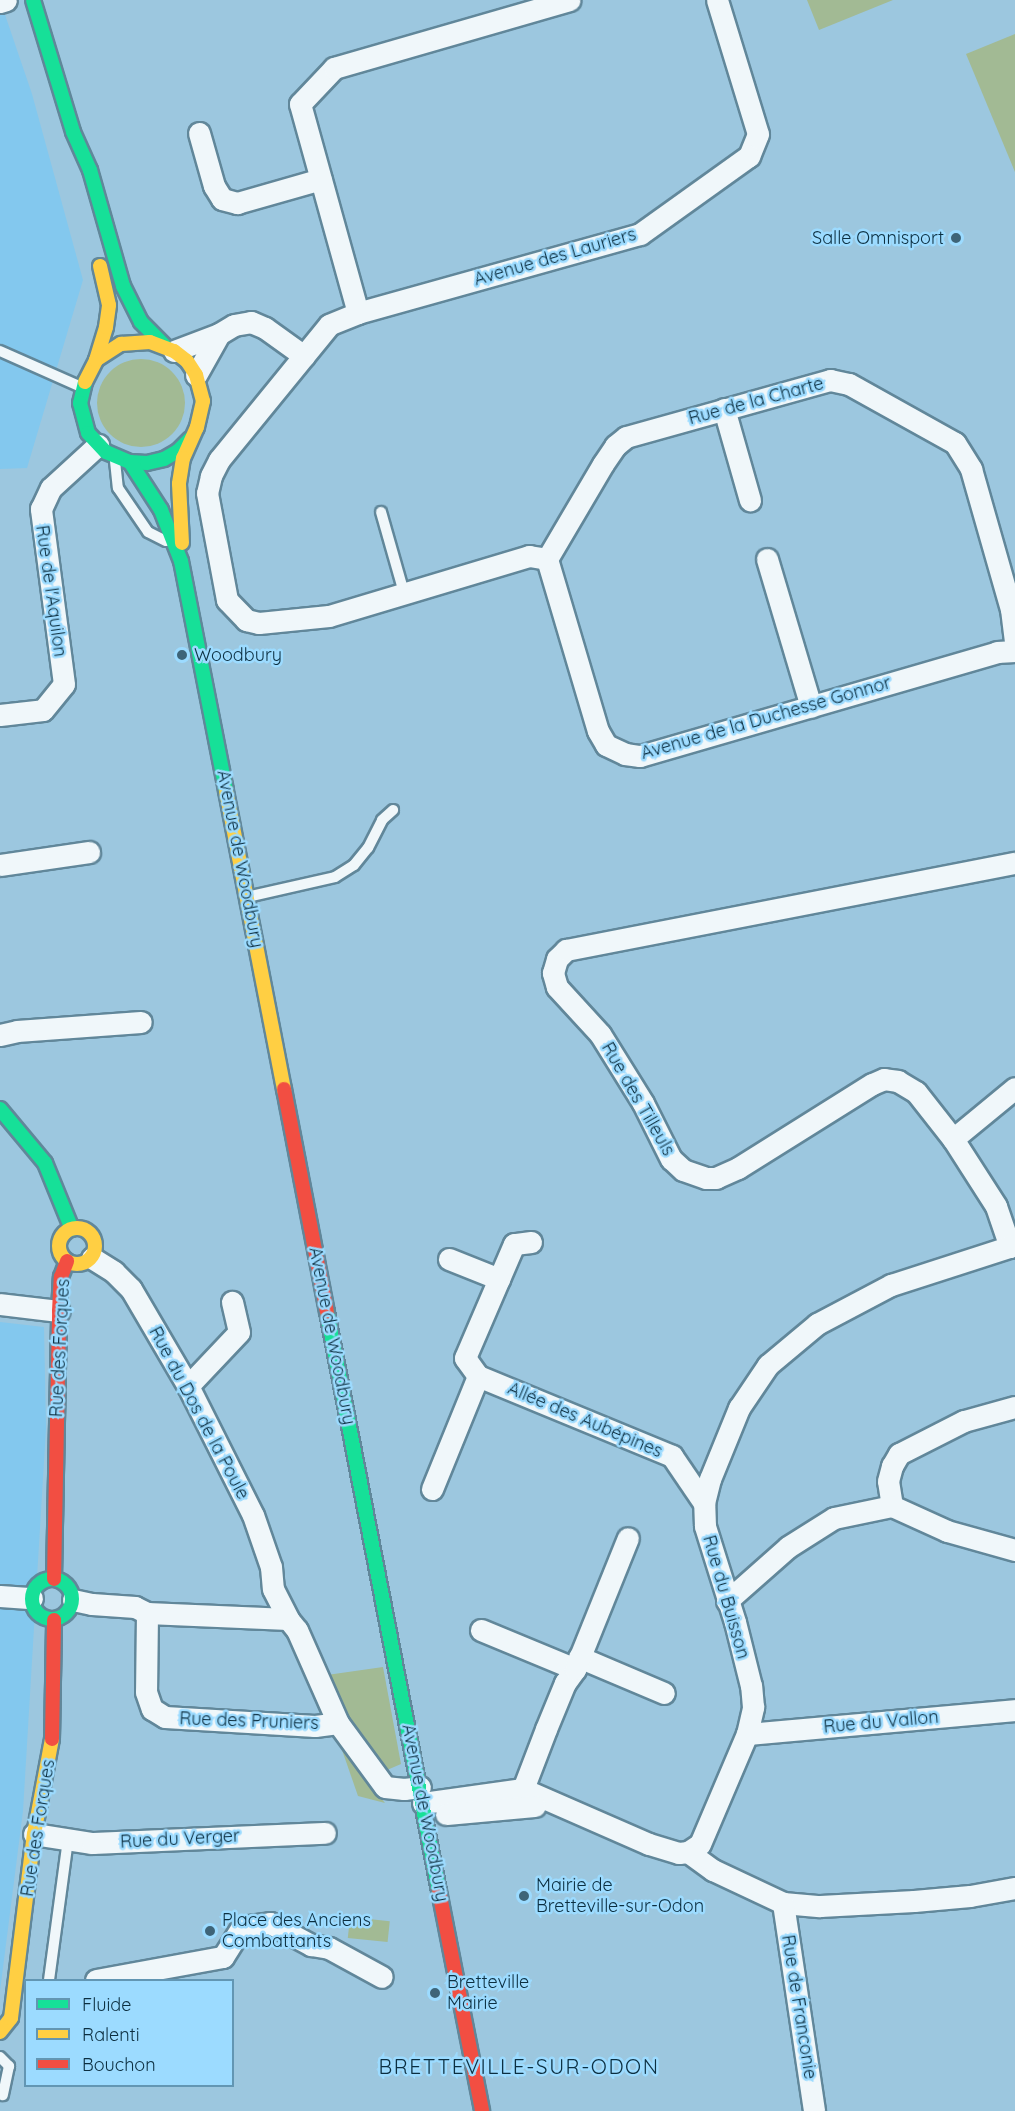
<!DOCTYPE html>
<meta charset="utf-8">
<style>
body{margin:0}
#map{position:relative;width:1015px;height:2111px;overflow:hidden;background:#9cc7df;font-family:Quicksand,sans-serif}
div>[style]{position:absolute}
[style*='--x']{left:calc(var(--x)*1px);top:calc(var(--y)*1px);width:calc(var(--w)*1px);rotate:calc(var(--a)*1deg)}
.built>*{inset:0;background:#83c8ee}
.green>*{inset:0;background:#a2ba94;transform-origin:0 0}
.round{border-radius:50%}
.roads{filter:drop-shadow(2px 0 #61879a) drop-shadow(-2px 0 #61879a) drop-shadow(0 2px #61879a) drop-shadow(0 -2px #61879a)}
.lane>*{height:10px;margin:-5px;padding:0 5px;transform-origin:5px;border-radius:5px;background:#f0f7fa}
.street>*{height:21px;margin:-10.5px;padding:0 10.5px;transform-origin:10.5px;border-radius:10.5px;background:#f0f7fa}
.fast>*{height:14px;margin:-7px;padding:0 7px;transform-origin:7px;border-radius:7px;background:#16e098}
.fast>.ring{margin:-7px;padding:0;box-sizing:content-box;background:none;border:14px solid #16e098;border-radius:50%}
.slow>*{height:14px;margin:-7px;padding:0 7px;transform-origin:7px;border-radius:7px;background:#ffcf43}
.slow>.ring{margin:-7px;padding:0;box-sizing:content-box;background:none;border:14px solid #ffcf43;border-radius:50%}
.jam>*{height:14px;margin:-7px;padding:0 7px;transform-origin:7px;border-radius:7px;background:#f24e42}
.dots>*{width:16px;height:16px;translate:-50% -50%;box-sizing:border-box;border:3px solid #9cdbff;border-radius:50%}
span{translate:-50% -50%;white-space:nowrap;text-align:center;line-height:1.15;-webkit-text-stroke:5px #9cdbff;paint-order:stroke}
.poi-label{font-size:18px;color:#0c2f41}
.right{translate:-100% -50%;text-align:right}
.left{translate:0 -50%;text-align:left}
.street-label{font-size:18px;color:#0c2f41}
.quarter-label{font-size:21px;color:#0c2f41;letter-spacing:1.5px}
.legend{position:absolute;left:24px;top:1979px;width:210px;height:108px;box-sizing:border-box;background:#9cdbff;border:2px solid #6296b3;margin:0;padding:8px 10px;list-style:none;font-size:18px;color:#0c2f41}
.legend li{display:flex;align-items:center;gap:12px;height:30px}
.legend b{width:30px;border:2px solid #6296b3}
</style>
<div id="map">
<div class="built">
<i style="clip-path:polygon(0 0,32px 94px,83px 280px,27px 468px,0 469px)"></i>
<i style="clip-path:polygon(0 1322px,44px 1327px,46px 1428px,23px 1811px,0 1991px)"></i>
</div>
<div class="green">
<i style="clip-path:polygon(807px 0,893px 0,819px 30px)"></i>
<i style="clip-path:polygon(1015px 34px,1015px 172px,966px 54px)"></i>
<i class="round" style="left:97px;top:359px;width:88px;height:88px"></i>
<i style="clip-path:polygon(383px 1667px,401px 1764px,387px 1770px,347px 1716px,327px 1675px)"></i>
<i style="clip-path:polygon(341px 1747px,385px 1803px,358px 1796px)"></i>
<i style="left:350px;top:1917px;width:40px;height:21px;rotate:6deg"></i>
</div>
<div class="roads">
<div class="lane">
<i style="--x:0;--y:351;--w:86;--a:23.9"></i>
<i style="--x:115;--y:461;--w:27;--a:84"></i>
<i style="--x:118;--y:488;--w:53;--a:55.7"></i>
<i style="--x:148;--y:532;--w:20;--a:27"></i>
<i style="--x:381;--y:512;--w:84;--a:74.1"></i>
<i style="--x:247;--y:897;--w:90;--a:-12.8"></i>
<i style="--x:335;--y:877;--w:22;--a:-32"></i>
<i style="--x:354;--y:865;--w:22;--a:-51"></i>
<i style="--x:368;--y:848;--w:31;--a:-63"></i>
<i style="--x:382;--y:820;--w:15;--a:-42"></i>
<i style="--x:49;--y:1980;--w:142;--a:-82.3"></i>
<i style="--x:0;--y:2057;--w:13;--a:45"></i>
<i style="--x:9;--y:2066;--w:30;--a:102"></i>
</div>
<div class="street">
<i style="--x:717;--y:0;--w:140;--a:73"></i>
<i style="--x:758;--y:134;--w:24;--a:112"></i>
<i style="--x:749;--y:156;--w:134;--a:144.4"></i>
<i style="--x:640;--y:234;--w:293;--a:164.4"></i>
<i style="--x:358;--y:313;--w:31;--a:158"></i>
<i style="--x:329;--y:325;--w:174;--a:129.2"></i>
<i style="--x:219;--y:460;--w:18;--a:117"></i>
<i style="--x:211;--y:476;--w:17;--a:103"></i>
<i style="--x:207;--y:493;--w:109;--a:79.4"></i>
<i style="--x:227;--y:600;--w:28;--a:46"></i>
<i style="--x:246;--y:620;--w:13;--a:13"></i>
<i style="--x:259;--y:623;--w:70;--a:-5.7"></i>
<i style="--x:329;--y:616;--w:209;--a:-16.7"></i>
<i style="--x:529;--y:556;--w:18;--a:9"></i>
<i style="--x:547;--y:559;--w:179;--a:73.5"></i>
<i style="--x:598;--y:731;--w:16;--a:60"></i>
<i style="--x:606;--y:745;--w:21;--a:25"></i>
<i style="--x:625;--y:754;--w:15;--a:8"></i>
<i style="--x:640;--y:756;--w:372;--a:-16.2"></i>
<i style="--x:997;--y:652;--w:18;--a:-3"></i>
<i style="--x:0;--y:2;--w:6;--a:-18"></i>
<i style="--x:199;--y:133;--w:55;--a:74.2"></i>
<i style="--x:214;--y:186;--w:15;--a:58"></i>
<i style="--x:222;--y:199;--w:16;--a:15"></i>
<i style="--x:237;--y:203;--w:87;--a:-15.9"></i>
<i style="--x:358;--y:313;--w:217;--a:-105.5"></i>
<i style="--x:300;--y:104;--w:50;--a:-46.6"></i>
<i style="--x:334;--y:68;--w:245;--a:-16.1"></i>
<i style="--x:174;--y:351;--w:48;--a:-20.7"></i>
<i style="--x:219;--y:334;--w:17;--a:-31"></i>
<i style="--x:234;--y:325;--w:17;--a:-10"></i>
<i style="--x:251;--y:322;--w:15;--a:23"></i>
<i style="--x:265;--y:328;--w:48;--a:35.7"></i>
<i style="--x:196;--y:375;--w:47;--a:-60.7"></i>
<i style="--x:724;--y:409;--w:95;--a:74.1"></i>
<i style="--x:547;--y:559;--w:110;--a:-59.5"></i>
<i style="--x:603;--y:464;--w:22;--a:-56"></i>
<i style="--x:615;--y:446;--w:14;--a:-39"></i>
<i style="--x:626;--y:437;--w:212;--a:-15.6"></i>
<i style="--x:830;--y:380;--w:19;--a:12"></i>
<i style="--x:849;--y:384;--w:121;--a:29.1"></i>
<i style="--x:955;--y:443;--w:31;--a:58"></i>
<i style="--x:971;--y:469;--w:146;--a:74.1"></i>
<i style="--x:1011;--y:609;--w:33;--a:83"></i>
<i style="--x:767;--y:559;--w:154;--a:73.4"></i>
<i style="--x:0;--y:715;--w:43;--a:-6.6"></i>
<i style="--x:43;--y:710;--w:33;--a:-51"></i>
<i style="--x:64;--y:684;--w:177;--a:-97.5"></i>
<i style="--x:41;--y:509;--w:23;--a:-65"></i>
<i style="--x:51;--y:488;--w:64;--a:-42.5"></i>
<i style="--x:0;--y:865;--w:90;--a:-8.3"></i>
<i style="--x:0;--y:1035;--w:17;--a:-13"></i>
<i style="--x:17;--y:1031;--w:124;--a:-4.2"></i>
<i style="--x:953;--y:1139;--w:80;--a:-39.4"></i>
<i style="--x:531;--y:1242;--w:17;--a:173"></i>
<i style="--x:514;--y:1244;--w:124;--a:113.3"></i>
<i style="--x:465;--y:1358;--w:22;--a:54"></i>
<i style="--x:478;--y:1376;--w:210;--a:22.4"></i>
<i style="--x:672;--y:1456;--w:57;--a:55.8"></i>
<i style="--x:1010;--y:1247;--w:43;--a:-108.9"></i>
<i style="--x:996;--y:1206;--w:80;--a:-122.7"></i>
<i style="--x:953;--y:1139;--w:60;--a:-128.2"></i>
<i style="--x:916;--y:1092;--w:21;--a:-149"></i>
<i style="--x:898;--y:1081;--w:14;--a:-172"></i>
<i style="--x:884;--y:1079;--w:13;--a:157"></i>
<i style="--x:872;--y:1084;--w:158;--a:147.9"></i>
<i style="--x:738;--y:1168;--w:24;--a:156"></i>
<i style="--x:716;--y:1178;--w:10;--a:180"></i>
<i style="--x:706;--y:1178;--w:24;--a:-161"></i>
<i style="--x:683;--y:1170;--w:16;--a:-137"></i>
<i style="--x:671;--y:1159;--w:63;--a:-116.6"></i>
<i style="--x:643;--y:1103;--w:81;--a:-121.9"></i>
<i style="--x:600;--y:1034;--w:64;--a:-132.5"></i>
<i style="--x:557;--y:987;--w:15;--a:-106"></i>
<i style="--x:553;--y:973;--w:15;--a:-74"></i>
<i style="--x:557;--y:959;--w:13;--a:-45"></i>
<i style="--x:566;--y:950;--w:457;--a:-11"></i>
<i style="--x:92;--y:1258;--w:26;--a:32"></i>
<i style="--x:114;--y:1272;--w:24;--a:45"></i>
<i style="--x:131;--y:1289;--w:113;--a:59.6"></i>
<i style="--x:188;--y:1386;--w:144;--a:63.3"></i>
<i style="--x:253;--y:1515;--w:55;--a:70.9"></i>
<i style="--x:271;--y:1567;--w:22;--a:85"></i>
<i style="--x:273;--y:1589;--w:34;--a:63"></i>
<i style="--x:288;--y:1619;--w:14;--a:51"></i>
<i style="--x:297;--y:1630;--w:102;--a:66.2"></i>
<i style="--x:338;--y:1723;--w:79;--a:53.7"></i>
<i style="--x:385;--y:1787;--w:19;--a:6"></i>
<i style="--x:404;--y:1789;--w:16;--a:-7"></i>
<i style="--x:449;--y:1259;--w:54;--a:21.8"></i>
<i style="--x:0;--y:1304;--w:59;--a:6.8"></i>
<i style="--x:188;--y:1386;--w:74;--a:-46.6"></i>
<i style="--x:239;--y:1332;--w:31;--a:-103"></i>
<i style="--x:432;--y:1489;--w:122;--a:-67.8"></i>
<i style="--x:892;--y:1506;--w:25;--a:-99"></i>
<i style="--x:888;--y:1481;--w:16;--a:-75"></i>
<i style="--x:892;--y:1466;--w:14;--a:-60"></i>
<i style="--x:899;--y:1454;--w:73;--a:-26.9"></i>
<i style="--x:964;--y:1421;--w:53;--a:-15.4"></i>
<i style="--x:0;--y:1596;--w:32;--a:4"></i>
<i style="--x:73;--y:1600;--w:19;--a:12"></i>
<i style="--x:92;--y:1604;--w:43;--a:4"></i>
<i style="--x:135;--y:1607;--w:13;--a:27"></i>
<i style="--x:147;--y:1613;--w:141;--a:2.4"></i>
<i style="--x:727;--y:1601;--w:81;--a:-41.5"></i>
<i style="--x:788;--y:1547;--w:54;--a:-32.2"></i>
<i style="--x:834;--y:1518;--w:59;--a:-11.7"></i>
<i style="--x:892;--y:1506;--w:60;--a:24.4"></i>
<i style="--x:947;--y:1531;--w:71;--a:15.6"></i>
<i style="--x:147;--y:1613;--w:79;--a:90.7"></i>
<i style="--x:146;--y:1692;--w:18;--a:71"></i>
<i style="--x:152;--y:1709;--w:15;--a:32"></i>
<i style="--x:165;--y:1717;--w:150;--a:3.4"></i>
<i style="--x:315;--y:1726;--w:23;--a:-7"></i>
<i style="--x:481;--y:1630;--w:102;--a:22.5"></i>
<i style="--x:579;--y:1657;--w:92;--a:23"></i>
<i style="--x:747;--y:1734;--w:269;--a:-5.1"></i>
<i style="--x:423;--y:1803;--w:101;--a:-8"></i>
<i style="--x:523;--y:1789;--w:137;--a:23.6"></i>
<i style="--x:649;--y:1844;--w:31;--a:17"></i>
<i style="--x:679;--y:1853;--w:9;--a:-6"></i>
<i style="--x:688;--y:1852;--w:14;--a:-34"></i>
<i style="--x:700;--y:1844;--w:120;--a:-66.9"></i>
<i style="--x:747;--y:1734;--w:28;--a:-77"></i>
<i style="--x:753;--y:1707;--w:21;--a:-95"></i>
<i style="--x:751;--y:1686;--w:66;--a:-104"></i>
<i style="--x:735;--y:1622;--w:101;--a:-107.4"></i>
<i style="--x:705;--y:1526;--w:23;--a:-92"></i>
<i style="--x:704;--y:1503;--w:25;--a:-76"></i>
<i style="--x:710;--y:1479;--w:77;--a:-67.8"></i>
<i style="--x:739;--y:1408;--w:52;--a:-56"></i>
<i style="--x:768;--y:1365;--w:64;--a:-39.9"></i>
<i style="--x:817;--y:1324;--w:84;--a:-27.8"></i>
<i style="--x:891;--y:1285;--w:130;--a:-17.9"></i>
<i style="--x:520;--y:1806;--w:17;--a:-80"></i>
<i style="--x:523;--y:1789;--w:64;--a:-69"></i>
<i style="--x:546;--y:1729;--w:50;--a:-67.6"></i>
<i style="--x:565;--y:1683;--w:17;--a:-54"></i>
<i style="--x:575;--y:1669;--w:141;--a:-68"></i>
<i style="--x:446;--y:1814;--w:89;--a:-5.1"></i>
<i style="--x:34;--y:1834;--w:59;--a:8.8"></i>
<i style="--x:92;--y:1843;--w:233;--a:-2.5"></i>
<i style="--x:688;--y:1852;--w:31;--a:36"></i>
<i style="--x:713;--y:1870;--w:77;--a:25.2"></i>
<i style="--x:783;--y:1903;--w:37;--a:5"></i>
<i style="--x:820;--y:1906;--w:94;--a:-3"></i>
<i style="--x:914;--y:1901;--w:56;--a:-5.1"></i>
<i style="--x:970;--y:1896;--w:46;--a:-10.1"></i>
<i style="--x:783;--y:1903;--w:210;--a:81.5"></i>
<i style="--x:96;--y:1980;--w:129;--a:-10.3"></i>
<i style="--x:223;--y:1957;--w:36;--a:-58"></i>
<i style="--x:242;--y:1927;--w:28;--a:-8"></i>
<i style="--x:270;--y:1923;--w:47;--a:28.2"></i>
<i style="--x:311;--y:1945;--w:18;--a:9"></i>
<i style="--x:329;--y:1948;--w:60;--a:28.7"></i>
</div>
<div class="fast">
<i style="--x:33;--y:0;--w:138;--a:73.1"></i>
<i style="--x:73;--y:132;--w:42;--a:65.9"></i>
<i style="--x:90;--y:170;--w:121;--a:74.1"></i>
<i style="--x:123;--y:286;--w:40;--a:63.4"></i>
<i style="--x:141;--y:322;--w:33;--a:45"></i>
<i style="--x:85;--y:382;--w:22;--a:103"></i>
<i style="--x:80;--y:403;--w:31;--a:75"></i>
<i style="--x:88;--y:433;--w:26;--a:47"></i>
<i style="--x:106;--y:452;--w:26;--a:23"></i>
<i style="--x:130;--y:462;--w:17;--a:3"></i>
<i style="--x:147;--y:463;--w:17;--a:-13"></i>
<i style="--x:164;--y:459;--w:16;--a:-30"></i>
<i style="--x:178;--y:451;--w:17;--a:-45"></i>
<i style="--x:130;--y:462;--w:57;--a:57.1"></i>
<i style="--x:161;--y:510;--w:55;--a:68.6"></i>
<i style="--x:181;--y:561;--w:234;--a:78.9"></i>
<i style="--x:0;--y:1109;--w:70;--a:50.2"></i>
<i style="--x:45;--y:1163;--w:71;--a:67.8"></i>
<i style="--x:327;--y:1312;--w:590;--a:79.05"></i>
<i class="ring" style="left:32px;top:1579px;width:26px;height:26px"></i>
</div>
<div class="slow">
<i style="--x:96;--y:360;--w:34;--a:-73"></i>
<i style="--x:106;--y:327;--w:22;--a:-82"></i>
<i style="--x:109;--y:305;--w:40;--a:-103"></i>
<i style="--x:85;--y:382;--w:25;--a:-63"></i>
<i style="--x:96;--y:360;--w:30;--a:-33"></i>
<i style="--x:121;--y:344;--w:29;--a:-4"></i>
<i style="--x:150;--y:342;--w:26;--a:21"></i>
<i style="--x:174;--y:351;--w:16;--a:38"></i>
<i style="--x:187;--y:361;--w:17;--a:57"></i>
<i style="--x:196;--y:375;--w:27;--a:75"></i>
<i style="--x:203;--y:401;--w:27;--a:103"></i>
<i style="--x:197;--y:427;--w:34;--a:114"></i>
<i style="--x:183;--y:458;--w:26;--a:99"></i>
<i style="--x:179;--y:484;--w:59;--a:87.1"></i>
<i style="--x:226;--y:791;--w:304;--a:79"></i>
<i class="ring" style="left:59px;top:1228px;width:22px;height:22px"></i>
<i style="--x:0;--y:2032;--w:18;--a:-52"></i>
<i style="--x:11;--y:2018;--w:185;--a:-82.9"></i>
<i style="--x:34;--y:1834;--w:97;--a:-79.3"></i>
</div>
<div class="jam">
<i style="--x:284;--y:1089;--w:227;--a:79.1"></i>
<i style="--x:54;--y:1579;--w:268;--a:-88.9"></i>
<i style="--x:59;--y:1311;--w:34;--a:-87"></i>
<i style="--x:61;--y:1277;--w:17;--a:-69"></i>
<i style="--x:52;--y:1739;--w:119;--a:-89"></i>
<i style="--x:439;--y:1891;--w:224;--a:78.9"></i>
</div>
</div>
<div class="dots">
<i style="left:956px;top:238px;background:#3e6478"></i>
<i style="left:182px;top:655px;background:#3e6478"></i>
<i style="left:524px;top:1896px;background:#3e6478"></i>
<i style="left:210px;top:1931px;background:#3e6478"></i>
<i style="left:435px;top:1993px;background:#3e6478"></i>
</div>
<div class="poi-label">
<span class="right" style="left:944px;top:238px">Salle Omnisport</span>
<span class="left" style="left:194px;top:655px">Woodbury</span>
<span class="left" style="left:536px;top:1896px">Mairie de<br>Bretteville-sur-Odon</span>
<span class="left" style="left:222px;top:1931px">Place des Anciens<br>Combattants</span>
<span class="left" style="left:447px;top:1993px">Bretteville<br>Mairie</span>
</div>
<div class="street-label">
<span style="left:555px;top:257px;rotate:-16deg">Avenue des Lauriers</span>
<span style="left:756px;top:401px;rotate:-15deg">Rue de la Charte</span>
<span style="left:51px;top:591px;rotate:82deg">Rue de l'Aquilon</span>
<span style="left:766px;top:718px;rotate:-16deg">Avenue de la Duchesse Gonnor</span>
<span style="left:240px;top:859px;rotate:79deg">Avenue de Woodbury</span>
<span style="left:638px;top:1099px;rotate:60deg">Rue des Tilleuls</span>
<span style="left:332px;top:1336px;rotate:79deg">Avenue de Woodbury</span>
<span style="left:60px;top:1348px;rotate:-87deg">Rue des Forques</span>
<span style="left:199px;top:1413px;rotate:62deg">Rue du Dos de la Poule</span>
<span style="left:585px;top:1420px;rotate:23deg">Allée des Aubépines</span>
<span style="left:726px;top:1597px;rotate:74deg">Rue du Buisson</span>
<span style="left:249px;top:1721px;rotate:2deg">Rue des Pruniers</span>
<span style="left:881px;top:1722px;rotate:-5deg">Rue du Vallon</span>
<span style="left:425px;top:1813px;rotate:79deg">Avenue de Woodbury</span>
<span style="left:38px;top:1828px;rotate:-81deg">Rue des Forques</span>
<span style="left:180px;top:1839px;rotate:-3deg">Rue du Verger</span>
<span style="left:799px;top:2007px;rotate:81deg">Rue de Franconie</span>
</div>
<div class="quarter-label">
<span style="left:519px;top:2066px">BRETTEVILLE-SUR-ODON</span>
</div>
<ul class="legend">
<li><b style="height:8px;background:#16e098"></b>Fluide</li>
<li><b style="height:8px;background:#ffcf43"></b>Ralenti</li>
<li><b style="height:8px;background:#f24e42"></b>Bouchon</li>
</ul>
</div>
